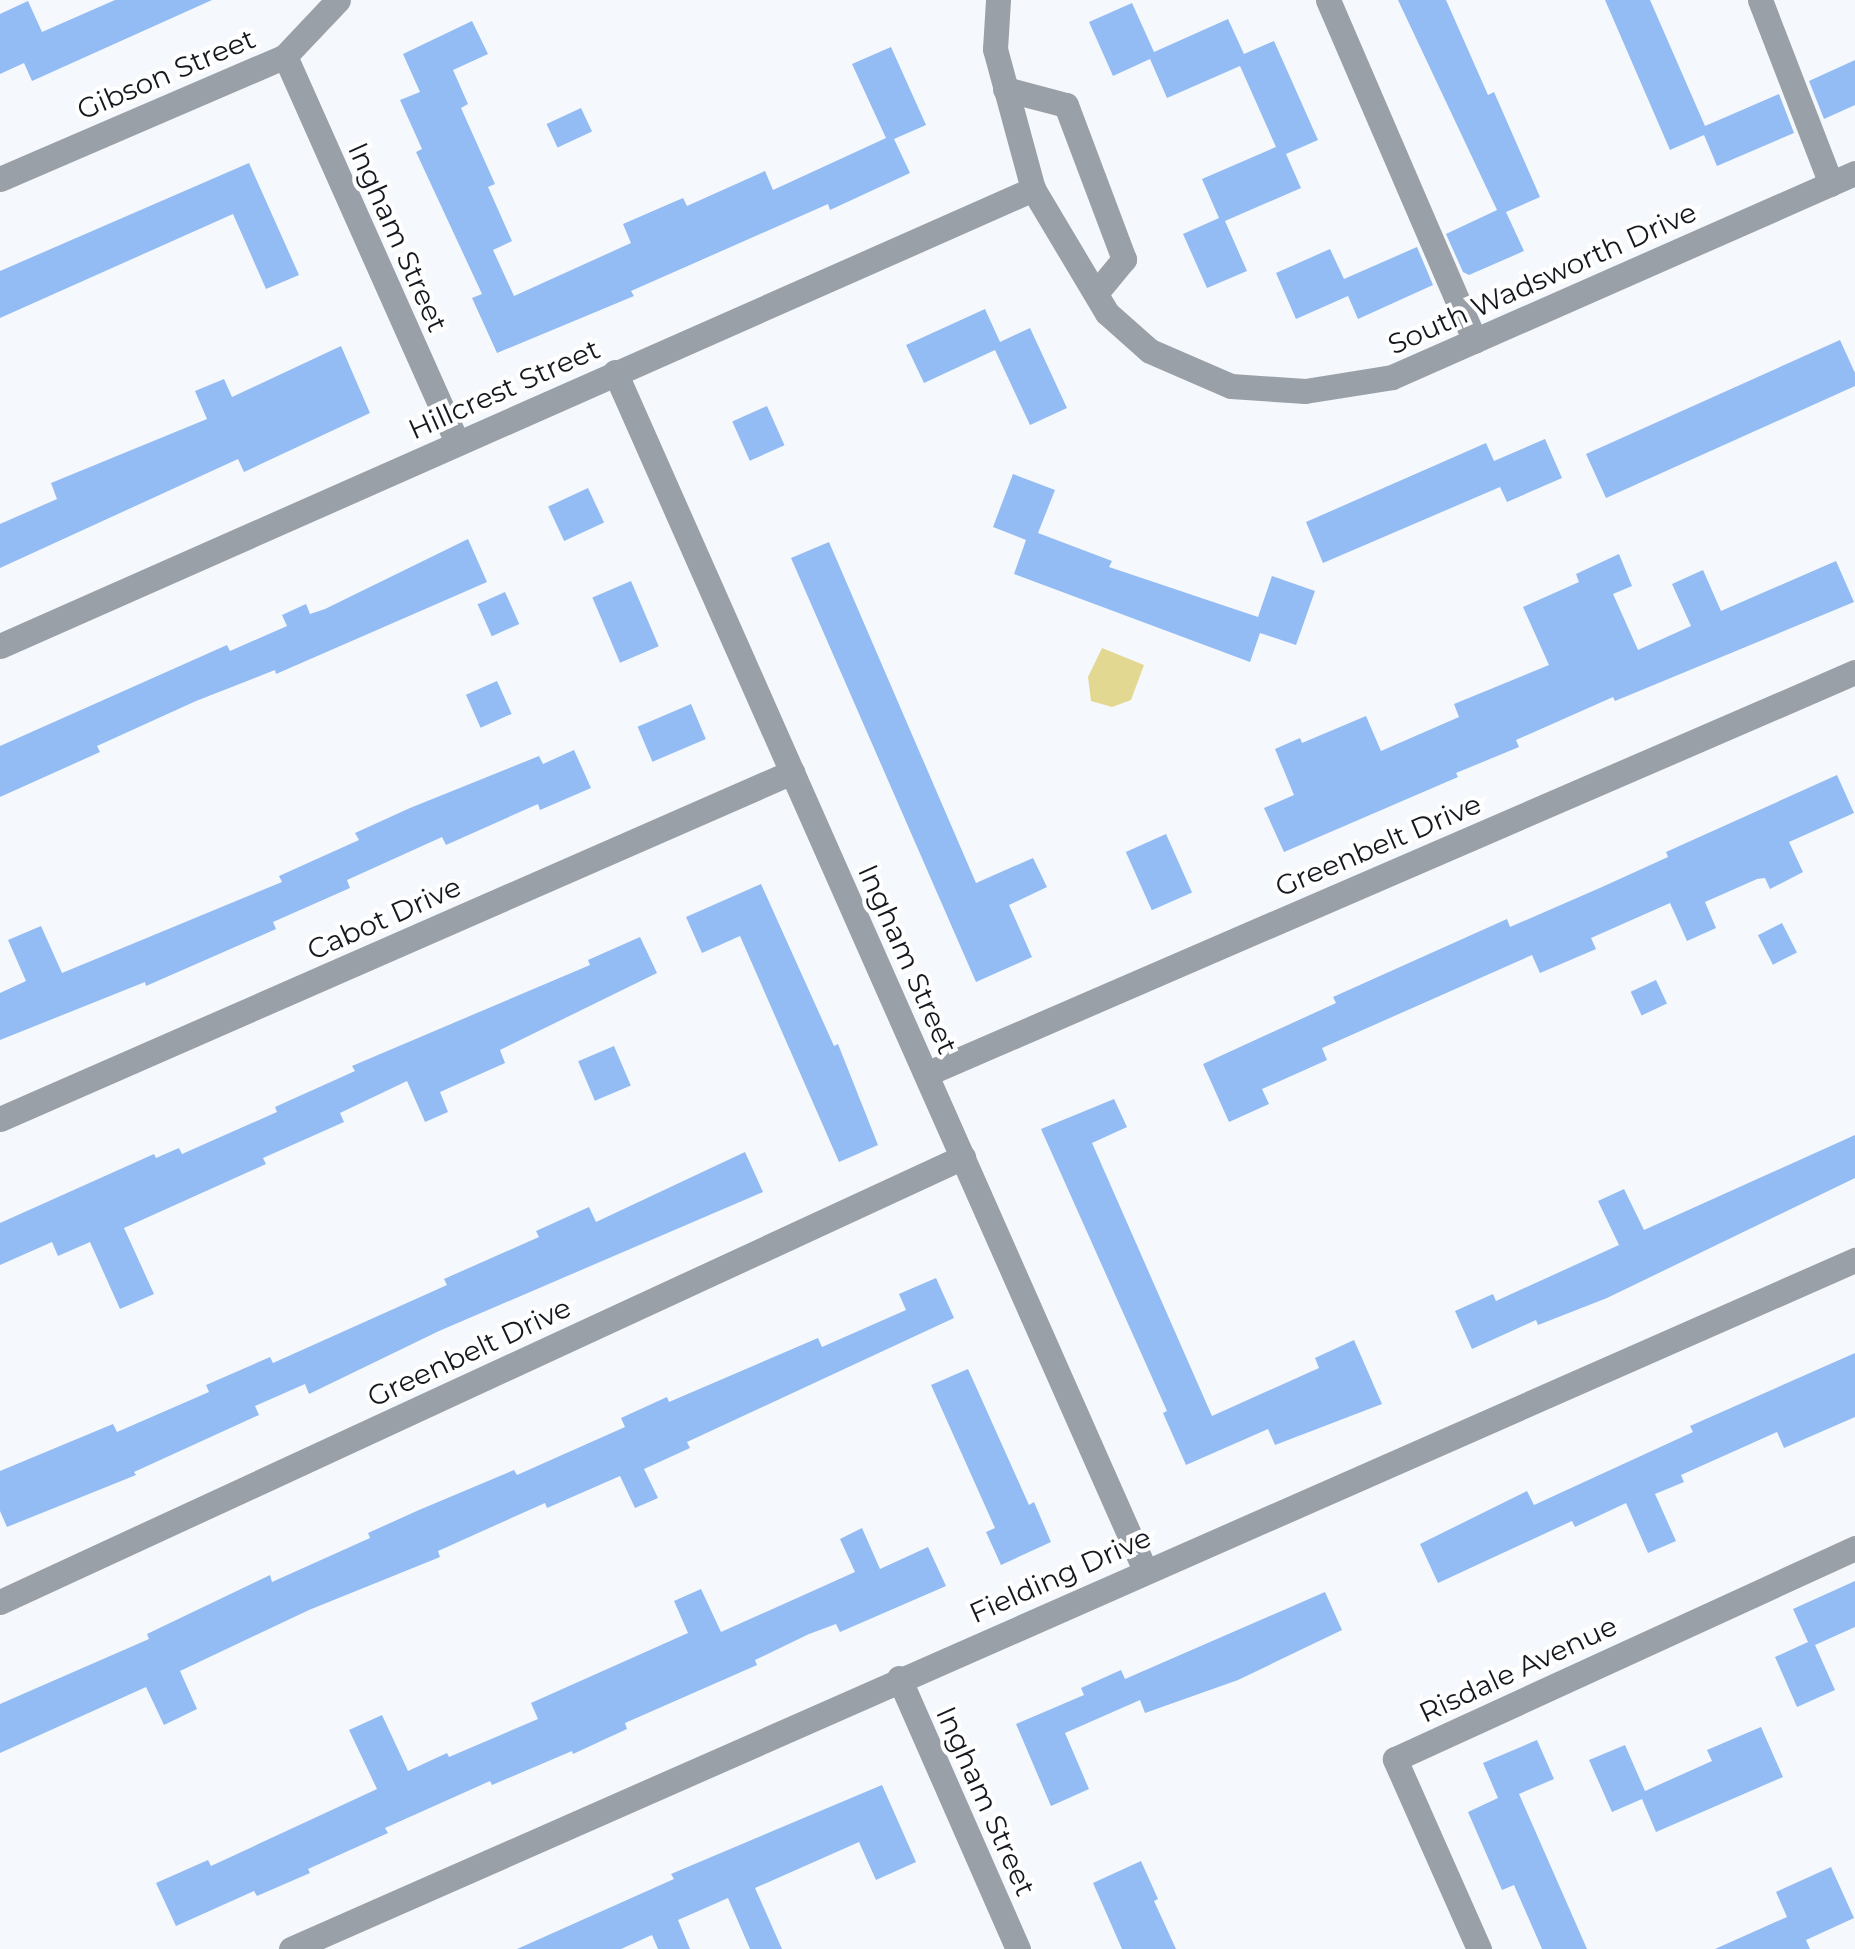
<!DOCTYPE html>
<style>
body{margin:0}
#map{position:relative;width:1855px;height:1949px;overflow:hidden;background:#f5f8fc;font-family:Montserrat,sans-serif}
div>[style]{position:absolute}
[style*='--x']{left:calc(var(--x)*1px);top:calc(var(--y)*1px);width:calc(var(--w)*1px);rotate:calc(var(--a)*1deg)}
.green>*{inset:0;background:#e3d892}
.building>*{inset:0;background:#94bcf4;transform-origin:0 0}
.minor>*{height:25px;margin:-12.5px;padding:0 12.5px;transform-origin:12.5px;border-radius:12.5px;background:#9aa0a8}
span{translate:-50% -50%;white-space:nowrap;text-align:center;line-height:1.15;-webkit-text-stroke:8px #fff;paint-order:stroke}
.street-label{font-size:28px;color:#15191f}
</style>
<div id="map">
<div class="green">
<i style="clip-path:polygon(1102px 648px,1144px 665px,1131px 700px,1112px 707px,1091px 701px,1088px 677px)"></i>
</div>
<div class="building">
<i style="clip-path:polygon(115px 0,212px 0,32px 81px,24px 63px,0 74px,0 14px,28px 1px,42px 32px)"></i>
<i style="clip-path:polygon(1398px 0,1446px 0,1488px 95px,1494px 92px,1540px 197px,1506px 212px,1524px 251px,1469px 275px,1463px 272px,1446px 234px,1497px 210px)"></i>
<i style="clip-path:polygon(1605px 0,1650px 0,1705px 126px,1779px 94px,1794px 133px,1717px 166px,1704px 135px,1670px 150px)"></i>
<i style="clip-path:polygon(1132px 3px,1154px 52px,1228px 19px,1244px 54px,1274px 41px,1318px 140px,1286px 154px,1301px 188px,1225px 221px,1247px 271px,1207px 288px,1183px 234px,1219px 218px,1202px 179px,1276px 147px,1240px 66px,1167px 98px,1150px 59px,1113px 76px,1089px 22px)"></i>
<i style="clip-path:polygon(472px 21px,488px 54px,453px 70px,468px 104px,461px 108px,495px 184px,488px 187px,512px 241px,493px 250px,514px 296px,631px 243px,623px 224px,683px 198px,687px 206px,765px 171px,773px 190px,886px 138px,852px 64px,891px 47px,926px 125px,894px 139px,910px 173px,830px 210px,828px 204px,631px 291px,634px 296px,497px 353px,472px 298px,482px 294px,416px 152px,422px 149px,400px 100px,420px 92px,403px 54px)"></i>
<i style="clip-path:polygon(1855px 60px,1855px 105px,1824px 119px,1809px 81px)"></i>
<i style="left:581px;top:108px;width:26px;height:38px;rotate:65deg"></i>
<i style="clip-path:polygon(249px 163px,299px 275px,266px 289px,233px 214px,0 318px,0 271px)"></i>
<i style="clip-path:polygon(1417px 247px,1433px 285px,1358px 319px,1348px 296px,1296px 319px,1276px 273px,1330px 249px,1344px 279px)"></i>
<i style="clip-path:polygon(985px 309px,1000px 342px,1030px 328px,1067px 408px,1030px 425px,995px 350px,924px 383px,906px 345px)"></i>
<i style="clip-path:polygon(1840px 340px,1855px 373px,1855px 386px,1606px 498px,1586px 454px)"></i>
<i style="clip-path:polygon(341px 346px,370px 413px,244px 472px,238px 459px,0 568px,0 524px,57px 499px,51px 483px,207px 419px,195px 391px,224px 379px,232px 397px)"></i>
<i style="left:767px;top:406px;width:43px;height:38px;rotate:66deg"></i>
<i style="clip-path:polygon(1545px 439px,1562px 478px,1507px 502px,1500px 487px,1323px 563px,1306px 522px,1486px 443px,1494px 461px)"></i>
<i style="clip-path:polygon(1013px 474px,1055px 490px,1038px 533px,1112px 561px,1109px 567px,1258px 617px,1272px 576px,1315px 591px,1296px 645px,1260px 633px,1250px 662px,1014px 574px,1026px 540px,993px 527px)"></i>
<i style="left:588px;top:488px;width:38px;height:44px;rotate:65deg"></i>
<i style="clip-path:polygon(468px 539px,487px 582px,276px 674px,275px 670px,196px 701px,97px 746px,100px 752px,0 797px,0 746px,227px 645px,230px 651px,287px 626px,282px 615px,306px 604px,310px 614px,325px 609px)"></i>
<i style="clip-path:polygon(829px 542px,976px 883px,1033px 858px,1047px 887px,1009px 905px,1032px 957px,976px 982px,791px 558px)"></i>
<i style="clip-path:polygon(1619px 554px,1632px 586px,1613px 594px,1638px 650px,1691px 626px,1672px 584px,1703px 570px,1721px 611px,1836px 561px,1854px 602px,1615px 701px,1613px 697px,1516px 740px,1519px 747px,1456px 773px,1458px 777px,1284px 852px,1264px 808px,1294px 795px,1275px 749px,1300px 738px,1302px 743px,1366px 716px,1381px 751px,1459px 717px,1454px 704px,1549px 665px,1523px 607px,1579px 582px,1576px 574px)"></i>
<i style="left:631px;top:581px;width:71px;height:42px;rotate:67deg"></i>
<i style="left:505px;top:592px;width:35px;height:30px;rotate:66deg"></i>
<i style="left:497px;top:681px;width:36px;height:34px;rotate:66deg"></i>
<i style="left:691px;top:704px;width:38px;height:58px;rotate:67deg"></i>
<i style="clip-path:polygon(574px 750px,591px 788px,540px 810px,538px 804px,446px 845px,442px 837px,347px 880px,350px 888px,273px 922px,276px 929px,146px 986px,145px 982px,0 1040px,0 993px,26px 981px,8px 940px,41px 926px,62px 973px,282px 882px,279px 876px,359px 840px,355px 833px,410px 808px,539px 756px,543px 764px)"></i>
<i style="clip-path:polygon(1837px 775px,1854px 813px,1789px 842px,1803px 872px,1770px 889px,1765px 878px,1757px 879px,1705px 902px,1716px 928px,1687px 941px,1670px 903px,1591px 938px,1596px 949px,1540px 973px,1532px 955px,1322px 1048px,1327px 1060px,1262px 1089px,1269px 1104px,1229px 1122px,1203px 1064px,1336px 1003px,1333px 997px,1507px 919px,1510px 927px,1602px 887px,1668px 857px,1666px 852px)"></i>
<i style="left:1166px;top:834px;width:64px;height:44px;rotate:66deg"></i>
<i style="clip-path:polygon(761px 884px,834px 1046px,838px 1044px,878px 1145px,839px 1162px,740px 936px,702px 953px,686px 917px)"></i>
<i style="left:1782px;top:923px;width:33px;height:27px;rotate:63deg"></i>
<i style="clip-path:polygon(640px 937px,657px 973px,500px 1050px,505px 1063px,440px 1092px,448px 1112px,425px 1122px,407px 1081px,340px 1113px,344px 1122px,263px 1158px,266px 1164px,124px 1228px,154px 1294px,120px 1309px,90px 1242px,58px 1256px,52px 1242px,0 1265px,0 1223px,154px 1154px,156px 1158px,179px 1148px,182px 1154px,277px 1112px,275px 1107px,355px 1071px,352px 1066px,590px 965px,588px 960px)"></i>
<i style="left:1656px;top:980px;width:26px;height:28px;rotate:65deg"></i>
<i style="left:614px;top:1046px;width:43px;height:39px;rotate:67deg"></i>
<i style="clip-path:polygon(1114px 1099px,1127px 1127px,1092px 1143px,1212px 1416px,1319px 1368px,1315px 1358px,1354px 1340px,1382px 1404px,1275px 1445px,1268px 1429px,1186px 1465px,1163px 1413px,1167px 1411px,1041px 1129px)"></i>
<i style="clip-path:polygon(1855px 1135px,1855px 1178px,1607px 1298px,1538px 1325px,1536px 1320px,1472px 1349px,1455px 1311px,1493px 1294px,1496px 1301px,1619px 1245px,1598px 1201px,1624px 1189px,1644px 1230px)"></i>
<i style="clip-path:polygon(745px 1152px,763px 1192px,439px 1331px,309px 1394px,305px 1384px,255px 1406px,259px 1415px,134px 1472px,136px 1475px,7px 1527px,0 1511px,0 1471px,113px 1424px,117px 1432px,209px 1392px,206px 1385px,270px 1357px,273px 1363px,447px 1285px,444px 1279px,539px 1237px,536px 1231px,589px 1207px,596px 1222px)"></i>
<i style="clip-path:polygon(936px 1278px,954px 1318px,687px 1442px,690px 1448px,644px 1469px,658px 1498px,635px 1508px,620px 1476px,547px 1508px,545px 1503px,438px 1551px,440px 1557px,309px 1610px,180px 1671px,197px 1709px,164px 1725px,146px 1687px,0 1753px,0 1704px,149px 1639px,147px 1634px,270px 1575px,272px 1582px,370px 1538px,368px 1533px,419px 1510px,514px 1470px,517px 1475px,625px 1427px,621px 1418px,667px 1397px,669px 1402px,818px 1338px,822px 1347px,906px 1310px,899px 1294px)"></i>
<i style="clip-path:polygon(1855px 1353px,1855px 1417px,1784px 1448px,1777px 1432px,1681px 1475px,1684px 1482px,1655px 1494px,1676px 1541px,1648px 1553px,1626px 1503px,1575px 1527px,1572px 1521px,1438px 1583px,1420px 1544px,1527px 1491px,1534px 1505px,1693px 1432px,1690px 1426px)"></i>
<i style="clip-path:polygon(968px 1369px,1029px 1505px,1034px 1502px,1051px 1542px,1001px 1565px,986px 1532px,995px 1528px,931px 1385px)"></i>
<i style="clip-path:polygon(862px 1528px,880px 1569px,928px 1547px,946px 1586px,840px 1632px,836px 1624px,809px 1634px,755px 1660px,757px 1665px,625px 1723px,627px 1729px,573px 1754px,572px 1751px,492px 1785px,490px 1781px,385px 1828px,388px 1833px,308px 1869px,310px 1873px,257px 1896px,254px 1891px,176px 1926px,156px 1883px,208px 1860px,211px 1866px,377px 1789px,349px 1730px,382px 1715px,408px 1771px,447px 1753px,449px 1757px,538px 1719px,531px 1703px,688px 1633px,674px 1601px,701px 1589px,721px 1632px,855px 1572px,840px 1539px)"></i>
<i style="clip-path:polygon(1855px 1581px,1855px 1627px,1815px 1645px,1835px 1690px,1797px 1707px,1775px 1657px,1808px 1642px,1793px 1609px)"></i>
<i style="clip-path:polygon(1325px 1592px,1342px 1630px,1238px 1680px,1145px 1713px,1140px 1700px,1065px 1733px,1089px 1789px,1051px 1806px,1016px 1724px,1084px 1695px,1081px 1688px,1121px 1670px,1125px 1679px)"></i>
<i style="clip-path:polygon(1761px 1727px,1783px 1777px,1656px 1832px,1642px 1799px,1612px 1812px,1589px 1760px,1625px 1745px,1645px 1791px,1712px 1761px,1707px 1750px)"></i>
<i style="clip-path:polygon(1537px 1740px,1554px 1779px,1519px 1794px,1587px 1949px,1542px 1949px,1514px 1885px,1502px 1890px,1468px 1812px,1498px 1798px,1483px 1763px)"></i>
<i style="clip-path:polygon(882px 1785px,916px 1862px,876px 1880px,859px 1842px,755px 1888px,782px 1949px,750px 1949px,728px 1898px,678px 1920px,690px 1949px,658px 1949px,652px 1935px,621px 1949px,517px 1949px,674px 1879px,671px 1874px)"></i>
<i style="clip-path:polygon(1141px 1861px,1158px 1899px,1154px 1901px,1176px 1949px,1122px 1949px,1093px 1883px)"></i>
<i style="clip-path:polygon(1831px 1867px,1854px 1918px,1806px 1940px,1810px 1949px,1715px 1949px,1787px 1917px,1776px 1892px)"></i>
</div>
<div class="minor">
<i style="--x:998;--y:0;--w:49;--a:93.5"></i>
<i style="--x:995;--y:49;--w:145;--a:74.8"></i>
<i style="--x:1033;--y:189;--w:144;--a:59.2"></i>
<i style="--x:1107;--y:313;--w:57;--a:41.5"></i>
<i style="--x:1150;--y:351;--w:88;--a:23.4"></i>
<i style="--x:1231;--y:386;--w:74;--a:3.9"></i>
<i style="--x:1305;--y:391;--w:88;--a:-9.1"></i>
<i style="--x:1392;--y:377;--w:506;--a:-23.78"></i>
<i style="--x:1328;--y:0;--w:371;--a:66.7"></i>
<i style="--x:1760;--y:0;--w:197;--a:68.9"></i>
<i style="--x:285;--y:56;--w:424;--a:66"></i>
<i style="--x:1005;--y:89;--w:63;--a:14.7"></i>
<i style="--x:1066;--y:105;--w:165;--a:69.4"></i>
<i style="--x:1124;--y:259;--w:44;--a:129.5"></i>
<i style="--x:0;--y:179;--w:310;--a:-23.3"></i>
<i style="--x:285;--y:56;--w:77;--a:-46.6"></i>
<i style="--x:615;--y:372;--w:1310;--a:66.14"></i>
<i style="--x:0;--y:646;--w:1130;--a:-23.86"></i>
<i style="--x:926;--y:1074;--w:1012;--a:-23.4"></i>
<i style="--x:0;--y:1119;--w:865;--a:-23.66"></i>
<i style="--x:0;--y:1602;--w:1061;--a:-24.8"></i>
<i style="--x:899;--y:1678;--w:296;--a:66.3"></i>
<i style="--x:291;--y:1949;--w:1709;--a:-23.78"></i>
<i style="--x:1479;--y:1949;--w:208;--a:-113.9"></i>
<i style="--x:1395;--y:1759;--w:506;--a:-24.64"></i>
</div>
<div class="street-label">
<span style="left:166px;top:74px;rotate:-23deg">Gibson Street</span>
<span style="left:398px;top:237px;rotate:66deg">Ingham Street</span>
<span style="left:1542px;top:278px;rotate:-24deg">South Wadsworth Drive</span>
<span style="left:504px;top:389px;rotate:-24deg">Hillcrest Street</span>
<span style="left:1378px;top:845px;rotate:-23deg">Greenbelt Drive</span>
<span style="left:384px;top:918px;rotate:-24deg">Cabot Drive</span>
<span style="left:908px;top:959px;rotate:66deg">Ingham Street</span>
<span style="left:469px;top:1352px;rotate:-25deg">Greenbelt Drive</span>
<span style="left:1060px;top:1575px;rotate:-24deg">Fielding Drive</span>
<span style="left:1518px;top:1669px;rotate:-25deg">Risdale Avenue</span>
<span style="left:986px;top:1801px;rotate:66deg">Ingham Street</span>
</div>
</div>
